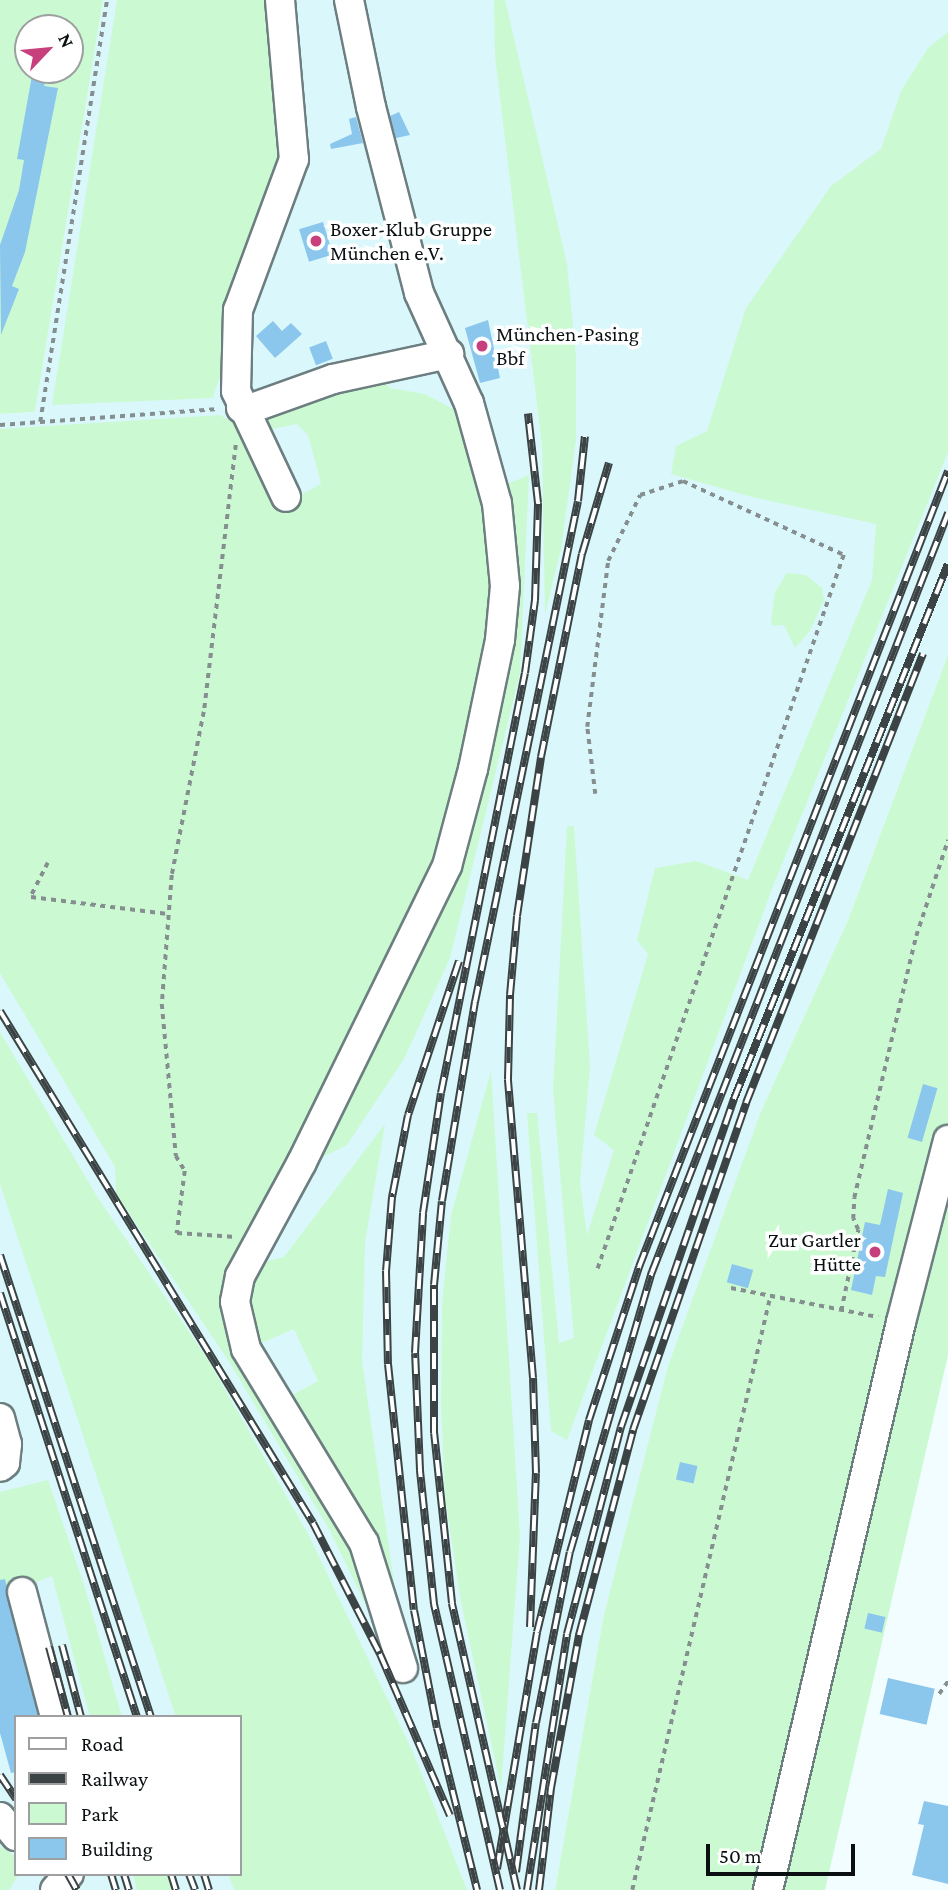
<!DOCTYPE html>
<meta charset="utf-8">
<style>
body{margin:0}
#map{position:relative;width:948px;height:1890px;overflow:hidden;background:#f2fdff;font-family:"Crimson Pro",serif}
div>[style]{position:absolute}
[style*='--x']{left:calc(var(--x)*1px);top:calc(var(--y)*1px);width:calc(var(--w)*1px);rotate:calc(var(--a)*1deg)}
.built>*{inset:0;background:#daf7fb}
.green>*{inset:0;background:#cbfad2}
.building>*{inset:0;background:#8bc6ed;transform-origin:0 0}
.path>*{height:3.5px;margin-top:-1.75px;transform-origin:0;background:repeating-linear-gradient(90deg,#868f90 0 5px,transparent 0 10px)}
.roads{filter:drop-shadow(2px 0 #6d7e80) drop-shadow(-2px 0 #6d7e80) drop-shadow(0 2px #6d7e80) drop-shadow(0 -2px #6d7e80)}
.minor>*{height:28px;margin:-14px;padding:0 14px;transform-origin:14px;border-radius:14px;background:#fff}
.rail>*{height:8px;margin-top:-4px;transform-origin:0;background:repeating-linear-gradient(90deg,#fff 0 16px,#3c4344 0 32px);box-sizing:border-box;border-block:2px solid #3c4344}
.dots>*{width:19px;height:19px;translate:-50% -50%;box-sizing:border-box;border:4px solid #fff;border-radius:50%}
span{translate:-50% -50%;white-space:nowrap;text-align:center;line-height:1.15;-webkit-text-stroke:7px #fff;paint-order:stroke}
.poi-label{font-size:21px;color:#0a1011}
.left{translate:0 -50%;text-align:left}
.right{translate:-100% -50%;text-align:right}
.legend{position:absolute;left:14px;top:1715px;width:228px;height:161px;box-sizing:border-box;background:#fff;border:2px solid #9d9fa0;margin:0;padding:9px 12px;list-style:none;font-size:21px;color:#0a1011}
.legend li{display:flex;align-items:center;gap:14px;height:35px}
.legend b{width:35px;border:2px solid #9d9fa0}
.north{position:absolute;left:14px;top:14px;width:70px;height:70px;box-sizing:border-box;background:#fff;border:2px solid #9d9fa0;border-radius:50%;rotate:64deg;font-size:19px;font-weight:700;line-height:28px;text-align:center;color:#0a1011}
.north::after{content:'';display:block;margin:auto;width:24px;height:32px;background:#c73f7c;clip-path:polygon(50% 0,100% 100%,50% 72%,0 100%)}
.scale{position:absolute;left:706px;top:1844px;width:149px;height:32px;box-sizing:border-box;border:4px solid #0a1011;border-top:0;padding-left:9px;font-size:21px;line-height:24px;white-space:nowrap;color:#0a1011;-webkit-text-stroke:5px #fff;paint-order:stroke}
</style>
<div id="map">
<div class="built">
<i style="clip-path:polygon(evenodd,103px 0,948px 0,948px 655px,848px 920px,762px 1109px,603px 1619px,555px 1890px,0 1890px,0 414px,35px 412px,103px 0,16px 1717px,240px 1717px,240px 1874px,16px 1874px,16px 1717px)"></i>
</div>
<div class="green">
<i style="clip-path:polygon(evenodd,0 0,103px 0,35px 412px,0 414px,0 0,28px 28px,70px 28px,70px 70px,28px 70px,28px 28px)"></i>
<i style="clip-path:polygon(117px 0,271px 0,284px 169px,213px 398px,52px 405px)"></i>
<i style="clip-path:polygon(494px 0,505px 0,542px 157px,567px 264px,576px 357px,576px 440px,561px 549px,545px 615px,542px 446px,495px 56px)"></i>
<i style="clip-path:polygon(948px 32px,948px 452px,772px 889px,567px 1440px,551px 1431px,527px 1113px,537px 1113px,559px 1343px,574px 1338px,553px 1090px,567px 826px,574px 826px,590px 1066px,580px 1183px,587px 1235px,614px 1150px,594px 1135px,648px 954px,637px 940px,655px 868px,696px 861px,748px 880px,872px 580px,876px 524px,752px 497px,671px 474px,676px 446px,707px 431px,746px 308px,831px 186px,881px 149px,901px 91px,928px 48px)"></i>
<i style="clip-path:polygon(380px 377px,390px 388px,425px 394px,468px 417px,492px 515px,496px 588px,457px 816px,230px 1303px,352px 1549px,377px 1628px,329px 1529px,228px 1360px,116px 1194px,115px 1167px,0 973px,0 429px,220px 415px,246px 430px,285px 504px,321px 484px,317px 468px,308px 435px,297px 424px,262px 431px,262px 418px)"></i>
<i style="clip-path:polygon(529px 475px,520px 673px,450px 958px,404px 1059px,347px 1145px,311px 1163px,480px 766px,498px 488px)"></i>
<i style="clip-path:polygon(787px 573px,806px 575px,822px 588px,824px 600px,810px 631px,795px 648px,784px 625px,773px 626px,771px 622px,775px 592px)"></i>
<i style="clip-path:polygon(948px 655px,948px 1355px,825px 1890px,555px 1890px,603px 1619px,668px 1366px,762px 1109px,848px 920px)"></i>
<i style="clip-path:polygon(0 1032px,98px 1198px,208px 1360px,307px 1532px,412px 1750px,467px 1890px,234px 1890px,228px 1874px,240px 1874px,240px 1717px,176px 1717px,0 1184px)"></i>
<i style="clip-path:polygon(491px 1071px,520px 1536px,501px 1788px,461px 1602px,445px 1497px,441px 1405px,442px 1304px,451px 1215px)"></i>
<i style="clip-path:polygon(385px 1124px,365px 1243px,362px 1361px,401px 1631px,283px 1400px,318px 1381px,294px 1329px,255px 1346px,244px 1326px,256px 1264px,284px 1257px)"></i>
<i style="clip-path:polygon(48px 1480px,84px 1585px,122px 1717px,90px 1717px,52px 1576px,0 1596px,0 1492px)"></i>
<i style="clip-path:polygon(0 1846px,16px 1857px,16px 1874px,19px 1874px,9px 1890px,0 1890px)"></i>
<i style="clip-path:polygon(133px 1874px,168px 1874px,173px 1890px,137px 1890px)"></i>
</div>
<div class="building">
<i style="clip-path:polygon(33px 70px,49px 70px,44px 86px,58px 88px,25px 252px,12px 286px,19px 289px,1px 335px,0 245px,19px 190px,24px 160px,17px 159px)"></i>
<i style="clip-path:polygon(399px 112px,410px 135px,396px 138px,390px 116px)"></i>
<i style="clip-path:polygon(356px 117px,363px 143px,331px 149px,330px 144px,352px 134px,349px 119px)"></i>
<i style="left:323px;top:222px;width:34px;height:25px;rotate:73deg"></i>
<i style="clip-path:polygon(488px 320px,500px 378px,480px 383px,465px 328px)"></i>
<i style="clip-path:polygon(273px 321px,282px 331px,291px 323px,302px 334px,275px 358px,256px 336px)"></i>
<i style="left:326px;top:341px;width:19px;height:18px;rotate:69deg"></i>
<i style="left:923px;top:1084px;width:15px;height:56px;rotate:16deg"></i>
<i style="clip-path:polygon(888px 1189px,903px 1193px,885px 1277px,876px 1276px,872px 1295px,851px 1290px,865px 1222px,880px 1225px)"></i>
<i style="left:732px;top:1264px;width:22px;height:19px;rotate:16deg"></i>
<i style="left:680px;top:1462px;width:18px;height:18px;rotate:13deg"></i>
<i style="clip-path:polygon(5px 1579px,38px 1717px,16px 1717px,16px 1772px,11px 1773px,0 1733px,0 1580px)"></i>
<i style="left:868px;top:1613px;width:18px;height:16px;rotate:13deg"></i>
<i style="left:888px;top:1678px;width:48px;height:37px;rotate:13deg"></i>
<i style="clip-path:polygon(924px 1801px,948px 1806px,948px 1884px,912px 1875px,924px 1825px,918px 1824px)"></i>
</div>
<div class="path">
<i style="--x:40;--y:422;--w:427;--a:-81"></i>
<i style="--x:0;--y:425;--w:219;--a:-4.2"></i>
<i style="--x:236;--y:445;--w:269;--a:96.8"></i>
<i style="--x:204;--y:712;--w:166;--a:101.1"></i>
<i style="--x:172;--y:875;--w:129;--a:94.4"></i>
<i style="--x:162;--y:1004;--w:153;--a:84.7"></i>
<i style="--x:176;--y:1156;--w:17;--a:59"></i>
<i style="--x:185;--y:1171;--w:63;--a:97.4"></i>
<i style="--x:177;--y:1233;--w:59;--a:3.9"></i>
<i style="--x:595;--y:794;--w:67;--a:-96.8"></i>
<i style="--x:587;--y:727;--w:167;--a:-82.8"></i>
<i style="--x:608;--y:561;--w:73;--a:-64.1"></i>
<i style="--x:640;--y:495;--w:45;--a:-18"></i>
<i style="--x:683;--y:481;--w:177;--a:24.7"></i>
<i style="--x:844;--y:555;--w:757;--a:109.03"></i>
<i style="--x:48;--y:863;--w:38;--a:117"></i>
<i style="--x:31;--y:897;--w:138;--a:7.1"></i>
<i style="--x:731;--y:1288;--w:150;--a:11.2"></i>
<i style="--x:841;--y:1311;--w:83;--a:-78.1"></i>
<i style="--x:858;--y:1230;--w:12;--a:-114"></i>
<i style="--x:853;--y:1219;--w:21;--a:-87"></i>
<i style="--x:854;--y:1198;--w:269;--a:-76.7"></i>
<i style="--x:916;--y:936;--w:101;--a:-71.6"></i>
<i style="--x:939;--y:1694;--w:16;--a:-55"></i>
<i style="--x:632;--y:1890;--w:609;--a:-76.9"></i>
</div>
<div class="roads">
<div class="minor">
<i style="--x:280;--y:0;--w:160;--a:85"></i>
<i style="--x:294;--y:159;--w:161;--a:110.3"></i>
<i style="--x:238;--y:310;--w:81;--a:91.4"></i>
<i style="--x:236;--y:391;--w:117;--a:64.7"></i>
<i style="--x:349;--y:0;--w:109;--a:78.4"></i>
<i style="--x:371;--y:107;--w:192;--a:75.5"></i>
<i style="--x:419;--y:293;--w:121;--a:65.6"></i>
<i style="--x:469;--y:403;--w:104;--a:74.4"></i>
<i style="--x:497;--y:503;--w:83;--a:84.5"></i>
<i style="--x:505;--y:586;--w:54;--a:95.3"></i>
<i style="--x:500;--y:640;--w:132;--a:101.8"></i>
<i style="--x:473;--y:769;--w:100;--a:105"></i>
<i style="--x:447;--y:866;--w:330;--a:116.1"></i>
<i style="--x:302;--y:1162;--w:130;--a:118.5"></i>
<i style="--x:240;--y:1276;--w:26;--a:101"></i>
<i style="--x:235;--y:1302;--w:48;--a:76.8"></i>
<i style="--x:246;--y:1349;--w:227;--a:58.7"></i>
<i style="--x:364;--y:1543;--w:131;--a:72.7"></i>
<i style="--x:241;--y:408;--w:11;--a:0"></i>
<i style="--x:252;--y:408;--w:86;--a:-19.7"></i>
<i style="--x:333;--y:379;--w:119;--a:-12.2"></i>
<i style="--x:0;--y:1418;--w:27;--a:75"></i>
<i style="--x:7;--y:1444;--w:19;--a:96"></i>
<i style="--x:5;--y:1463;--w:6;--a:141"></i>
<i style="--x:22;--y:1592;--w:129;--a:75.2"></i>
<i style="--x:0;--y:1817;--w:25;--a:50"></i>
<i style="--x:55;--y:1890;--w:21;--a:-49"></i>
<i style="--x:768;--y:1890;--w:583;--a:-76.82"></i>
<i style="--x:901;--y:1322;--w:188;--a:-75.5"></i>
</div>
</div>
<div class="rail">
<i style="--x:459;--y:961;--w:162;--a:108.3"></i>
<i style="--x:408;--y:1115;--w:84;--a:101"></i>
<i style="--x:392;--y:1197;--w:74;--a:94.6"></i>
<i style="--x:386;--y:1271;--w:93;--a:88.8"></i>
<i style="--x:388;--y:1364;--w:247;--a:84"></i>
<i style="--x:414;--y:1610;--w:120;--a:79"></i>
<i style="--x:437;--y:1728;--w:167;--a:76.1"></i>
<i style="--x:0;--y:1011;--w:600;--a:58.56"></i>
<i style="--x:313;--y:1523;--w:147;--a:62.9"></i>
<i style="--x:380;--y:1654;--w:176;--a:66.6"></i>
<i style="--x:0;--y:1255;--w:486;--a:71.9"></i>
<i style="--x:0;--y:1293;--w:446;--a:72.1"></i>
<i style="--x:530;--y:1627;--w:154;--a:-87.8"></i>
<i style="--x:536;--y:1473;--w:95;--a:-91.8"></i>
<i style="--x:533;--y:1378;--w:300;--a:-94.8"></i>
<i style="--x:508;--y:1079;--w:84;--a:-88.6"></i>
<i style="--x:510;--y:995;--w:79;--a:-84.9"></i>
<i style="--x:517;--y:916;--w:161;--a:-81.4"></i>
<i style="--x:541;--y:757;--w:207;--a:-78.6"></i>
<i style="--x:582;--y:554;--w:95;--a:-73.5"></i>
<i style="--x:62;--y:1645;--w:74;--a:75.2"></i>
<i style="--x:49;--y:1647;--w:73;--a:74.8"></i>
<i style="--x:0;--y:1775;--w:29;--a:56"></i>
<i style="--x:497;--y:1869;--w:240;--a:-80.4"></i>
<i style="--x:537;--y:1632;--w:218;--a:-76.2"></i>
<i style="--x:589;--y:1420;--w:161;--a:-71.9"></i>
<i style="--x:639;--y:1267;--w:854;--a:-68.78"></i>
<i style="--x:516;--y:1872;--w:150;--a:-82.4"></i>
<i style="--x:536;--y:1723;--w:174;--a:-78.8"></i>
<i style="--x:570;--y:1552;--w:292;--a:-73.7"></i>
<i style="--x:652;--y:1272;--w:815;--a:-68.69"></i>
<i style="--x:68;--y:1874;--w:18;--a:61"></i>
<i style="--x:111;--y:1874;--w:17;--a:73"></i>
<i style="--x:124;--y:1874;--w:17;--a:73"></i>
<i style="--x:171;--y:1874;--w:17;--a:73"></i>
<i style="--x:189;--y:1874;--w:17;--a:69"></i>
<i style="--x:204;--y:1874;--w:17;--a:73"></i>
<i style="--x:500;--y:1890;--w:294;--a:-103"></i>
<i style="--x:434;--y:1604;--w:135;--a:-96"></i>
<i style="--x:420;--y:1470;--w:117;--a:-92.4"></i>
<i style="--x:415;--y:1353;--w:140;--a:-86.7"></i>
<i style="--x:423;--y:1213;--w:121;--a:-81.5"></i>
<i style="--x:441;--y:1093;--w:428;--a:-78.7"></i>
<i style="--x:525;--y:673;--w:74;--a:-82.2"></i>
<i style="--x:535;--y:600;--w:97;--a:-88.2"></i>
<i style="--x:538;--y:503;--w:90;--a:-96.4"></i>
<i style="--x:517;--y:1890;--w:294;--a:-102.8"></i>
<i style="--x:452;--y:1603;--w:171;--a:-96"></i>
<i style="--x:434;--y:1433;--w:148;--a:-90"></i>
<i style="--x:434;--y:1285;--w:84;--a:-84.6"></i>
<i style="--x:442;--y:1201;--w:202;--a:-80.6"></i>
<i style="--x:475;--y:1002;--w:511;--a:-78.38"></i>
<i style="--x:578;--y:501;--w:65;--a:-83.9"></i>
<i style="--x:527;--y:1890;--w:259;--a:-81.1"></i>
<i style="--x:567;--y:1634;--w:214;--a:-75.4"></i>
<i style="--x:621;--y:1427;--w:347;--a:-71"></i>
<i style="--x:734;--y:1099;--w:576;--a:-68.2"></i>
<i style="--x:539;--y:1890;--w:103;--a:-83.3"></i>
<i style="--x:551;--y:1788;--w:156;--a:-79.6"></i>
<i style="--x:579;--y:1635;--w:212;--a:-75.2"></i>
<i style="--x:633;--y:1430;--w:346;--a:-70.9"></i>
<i style="--x:746;--y:1103;--w:483;--a:-68.5"></i>
</div>
<div class="dots">
<i style="left:316px;top:241px;background:#c73f7c"></i>
<i style="left:482px;top:346px;background:#c73f7c"></i>
<i style="left:875px;top:1252px;background:#c73f7c"></i>
</div>
<div class="poi-label">
<span class="left" style="left:330px;top:241px">Boxer-Klub Gruppe<br>München e.V.</span>
<span class="left" style="left:496px;top:346px">München-Pasing<br>Bbf</span>
<span class="right" style="left:861px;top:1252px">Zur Gartler<br>Hütte</span>
</div>
<ul class="legend">
<li><b style="height:9px;background:#fff"></b>Road</li>
<li><b style="height:9px;background:#3c4344"></b>Railway</li>
<li><b style="height:19px;background:#cbfad2"></b>Park</li>
<li><b style="height:19px;background:#8bc6ed"></b>Building</li>
</ul>
<div class="north">N</div>
<div class="scale">50 m</div>
</div>
